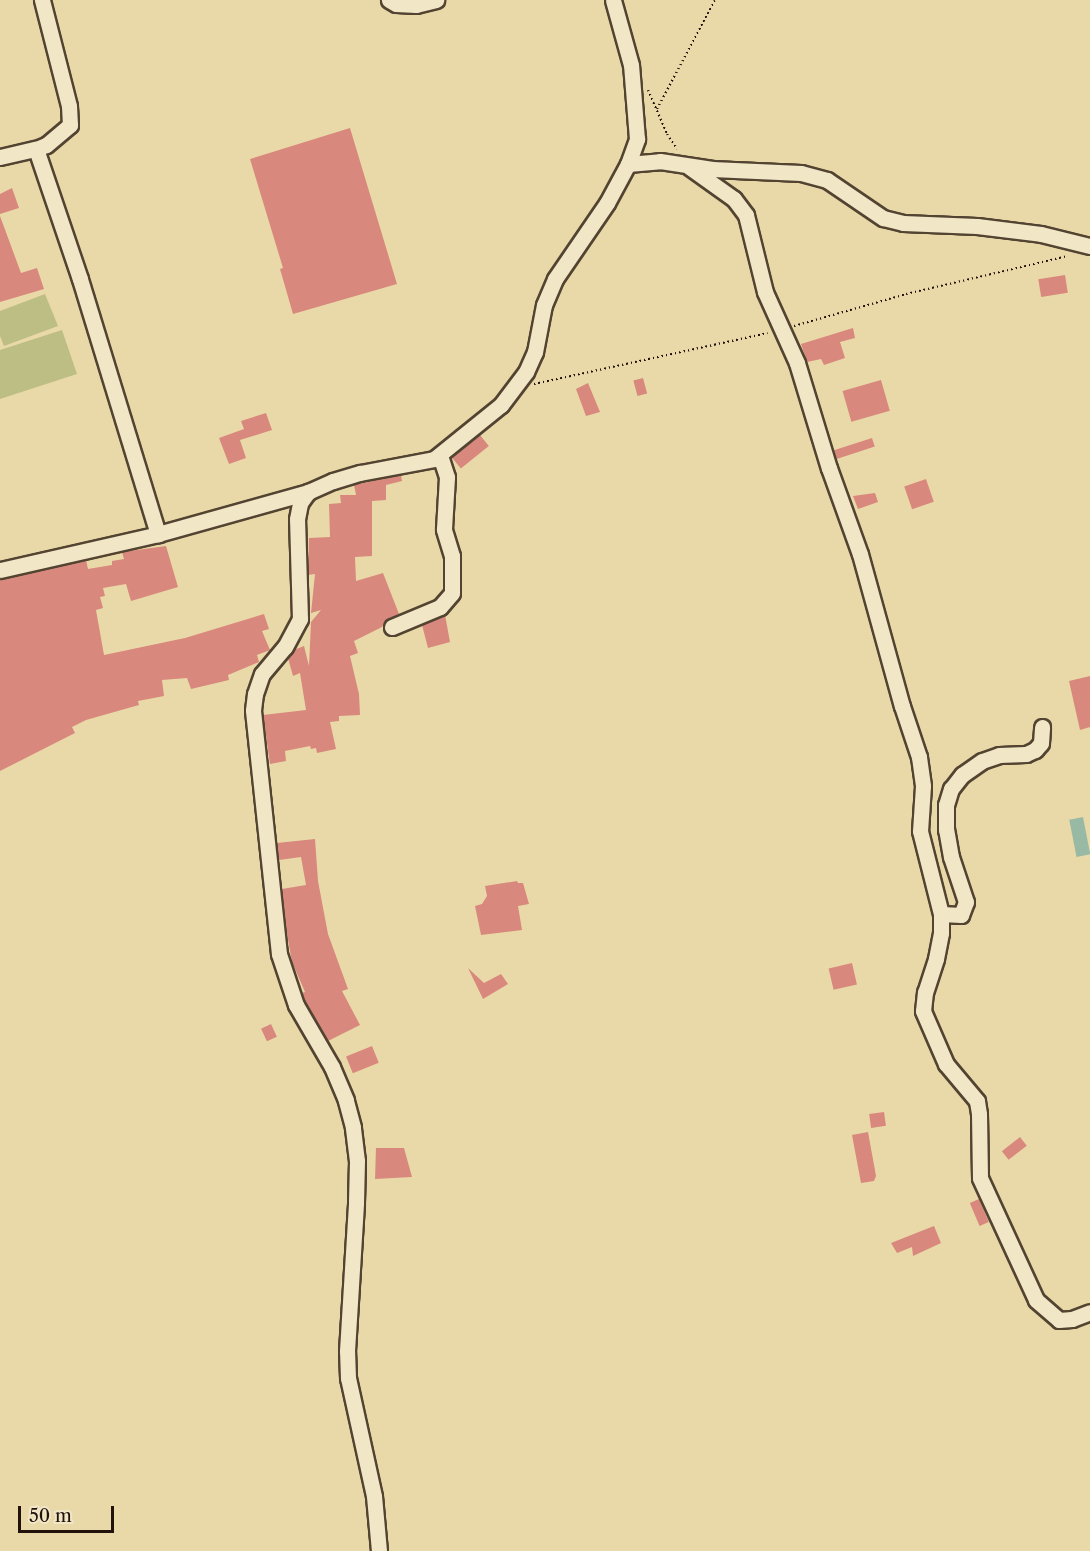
<!DOCTYPE html>
<style>
body{margin:0}
#map{position:relative;width:1090px;height:1551px;overflow:hidden;background:#ead9a8;font-family:"Libre Caslon Text",serif}
div>[style]{position:absolute}
[style*='--x']{left:calc(var(--x)*1px);top:calc(var(--y)*1px);width:calc(var(--w)*1px);rotate:calc(var(--a)*1deg)}
.green>*{inset:0;background:#bdbe83}
.water>*{inset:0;background:#98baa4;transform-origin:0 0}
.building>*{inset:0;background:#d8887c;transform-origin:0 0}
.path>*{height:2px;margin-top:-1px;transform-origin:0;background:repeating-linear-gradient(90deg,#21120b 0 1.5px,transparent 0 4.5px)}
.roads{filter:drop-shadow(2px 0 #534432) drop-shadow(-2px 0 #534432) drop-shadow(0 2px #534432) drop-shadow(0 -2px #534432)}
.minor>*{height:15px;margin:-7.5px;padding:0 7.5px;transform-origin:7.5px;border-radius:7.5px;background:#f1e6c6}
span{translate:-50% -50%;white-space:nowrap;text-align:center;line-height:1.15;-webkit-text-stroke:6px #f1e6c6;paint-order:stroke}
.scale{position:absolute;left:18px;top:1506px;width:96px;height:27px;box-sizing:border-box;border:3px solid #21120b;border-top:0;padding-left:8px;font-size:18px;line-height:21px;white-space:nowrap;color:#21120b;-webkit-text-stroke:4px #f1e6c6;paint-order:stroke}
</style>
<div id="map">
<div class="green">
<i style="clip-path:polygon(45px 294px,58px 326px,4px 346px,0 336px,0 311px)"></i>
<i style="clip-path:polygon(62px 330px,77px 374px,0 399px,0 350px)"></i>
</div>
<div class="water">
<i style="left:1083px;top:817px;width:38px;height:14px;rotate:79deg"></i>
</div>
<div class="building">
<i style="clip-path:polygon(350px 128px,397px 284px,293px 314px,280px 269px,283px 268px,250px 159px)"></i>
<i style="clip-path:polygon(12px 188px,19px 208px,0 214px,0 194px)"></i>
<i style="clip-path:polygon(0 216px,21px 273px,37px 268px,44px 289px,0 302px)"></i>
<i style="left:1065px;top:275px;width:18px;height:27px;rotate:81deg"></i>
<i style="clip-path:polygon(853px 328px,855px 338px,840px 342px,845px 358px,824px 365px,821px 359px,807px 362px,801px 344px)"></i>
<i style="left:643px;top:378px;width:16px;height:10px;rotate:75deg"></i>
<i style="left:881px;top:380px;width:32px;height:40px;rotate:74deg"></i>
<i style="clip-path:polygon(588px 383px,600px 412px,586px 416px,576px 389px)"></i>
<i style="clip-path:polygon(266px 413px,272px 430px,240px 440px,246px 458px,229px 464px,219px 438px,244px 429px,241px 421px)"></i>
<i style="left:480px;top:435px;width:14px;height:36px;rotate:51deg"></i>
<i style="left:872px;top:438px;width:9px;height:40px;rotate:72deg"></i>
<i style="clip-path:polygon(401px 475px,402px 481px,386px 485px,386px 500px,372px 501px,372px 556px,355px 557px,356px 581px,383px 573px,399px 614px,385px 621px,382px 627px,354px 641px,358px 653px,350px 656px,359px 694px,360px 715px,339px 716px,339px 721px,330px 722px,336px 749px,317px 753px,316px 748px,311px 749px,310px 746px,285px 751px,286px 761px,270px 764px,263px 715px,306px 710px,300px 673px,293px 676px,288px 658px,294px 650px,304px 646px,309px 666px,311px 622px,321px 610px,311px 613px,315px 574px,308px 575px,309px 538px,330px 537px,329px 504px,341px 503px,340px 495px,356px 495px,354px 485px)"></i>
<i style="left:926px;top:479px;width:24px;height:23px;rotate:71deg"></i>
<i style="clip-path:polygon(875px 493px,878px 502px,858px 509px,853px 496px)"></i>
<i style="clip-path:polygon(166px 546px,178px 587px,131px 601px,126px 584px,103px 588px,105px 596px,100px 597px,103px 608px,96px 610px,104px 655px,185px 638px,264px 614px,269px 629px,262px 631px,270px 650px,257px 655px,259px 662px,228px 675px,229px 680px,191px 689px,187px 678px,162px 680px,164px 696px,138px 701px,139px 705px,86px 720px,72px 727px,75px 733px,0 771px,0 579px,86px 560px,88px 569px,112px 565px,112px 561px,124px 559px,122px 552px)"></i>
<i style="clip-path:polygon(445px 615px,450px 642px,428px 648px,422px 625px)"></i>
<i style="clip-path:polygon(1090px 676px,1090px 727px,1080px 730px,1069px 681px)"></i>
<i style="clip-path:polygon(315px 839px,318px 881px,328px 934px,348px 989px,342px 991px,360px 1025px,328px 1041px,305px 1001px,302px 993px,305px 992px,292px 962px,287px 934px,282px 889px,306px 885px,301px 857px,279px 860px,277px 843px)"></i>
<i style="clip-path:polygon(517px 881px,518px 883px,523px 883px,529px 904px,518px 906px,522px 930px,481px 935px,475px 906px,482px 904px,487px 896px,485px 886px)"></i>
<i style="left:852px;top:963px;width:22px;height:24px;rotate:77deg"></i>
<i style="clip-path:polygon(468px 968px,484px 983px,501px 974px,508px 984px,483px 999px)"></i>
<i style="left:271px;top:1024px;width:14px;height:11px;rotate:65deg"></i>
<i style="left:372px;top:1046px;width:18px;height:28px;rotate:68deg"></i>
<i style="left:884px;top:1112px;width:14px;height:15px;rotate:82deg"></i>
<i style="clip-path:polygon(868px 1132px,876px 1176px,874px 1181px,861px 1183px,852px 1135px)"></i>
<i style="left:1020px;top:1137px;width:11px;height:23px;rotate:52deg"></i>
<i style="clip-path:polygon(376px 1148px,404px 1148px,412px 1177px,375px 1179px)"></i>
<i style="left:979px;top:1199px;width:25px;height:10px;rotate:67deg"></i>
<i style="clip-path:polygon(934px 1226px,941px 1243px,913px 1256px,912px 1247px,897px 1253px,891px 1243px)"></i>
</div>
<div class="path">
<i style="--x:648;--y:90;--w:48;--a:66.6"></i>
<i style="--x:667;--y:134;--w:18;--a:56"></i>
<i style="--x:657;--y:109;--w:123;--a:-62"></i>
<i style="--x:794;--y:326;--w:116;--a:-15.9"></i>
<i style="--x:906;--y:294;--w:166;--a:-13.2"></i>
<i style="--x:534;--y:384;--w:239;--a:-12.3"></i>
</div>
<div class="roads">
<div class="minor">
<i style="--x:42;--y:0;--w:109;--a:75.7"></i>
<i style="--x:69;--y:106;--w:19;--a:87"></i>
<i style="--x:70;--y:125;--w:31;--a:140"></i>
<i style="--x:46;--y:145;--w:11;--a:158"></i>
<i style="--x:36;--y:149;--w:137;--a:71.3"></i>
<i style="--x:80;--y:279;--w:267;--a:73"></i>
<i style="--x:158;--y:534;--w:156;--a:-15.6"></i>
<i style="--x:389;--y:0;--w:8;--a:30"></i>
<i style="--x:396;--y:4;--w:20;--a:3"></i>
<i style="--x:416;--y:5;--w:21;--a:-14"></i>
<i style="--x:0;--y:157;--w:37;--a:-13"></i>
<i style="--x:628;--y:164;--w:32;--a:-5"></i>
<i style="--x:660;--y:161;--w:53;--a:8.7"></i>
<i style="--x:712;--y:169;--w:89;--a:2.6"></i>
<i style="--x:801;--y:173;--w:27;--a:15"></i>
<i style="--x:827;--y:180;--w:68;--a:34.2"></i>
<i style="--x:883;--y:218;--w:21;--a:14"></i>
<i style="--x:903;--y:223;--w:74;--a:2.3"></i>
<i style="--x:977;--y:226;--w:64;--a:7.1"></i>
<i style="--x:1041;--y:234;--w:50;--a:13.8"></i>
<i style="--x:689;--y:167;--w:55;--a:35.4"></i>
<i style="--x:734;--y:199;--w:20;--a:53"></i>
<i style="--x:746;--y:215;--w:79;--a:76.1"></i>
<i style="--x:765;--y:292;--w:78;--a:65.7"></i>
<i style="--x:797;--y:363;--w:110;--a:73.1"></i>
<i style="--x:829;--y:468;--w:91;--a:70.2"></i>
<i style="--x:860;--y:554;--w:158;--a:74.6"></i>
<i style="--x:902;--y:706;--w:54;--a:71.6"></i>
<i style="--x:919;--y:757;--w:29;--a:82"></i>
<i style="--x:923;--y:786;--w:45;--a:93.8"></i>
<i style="--x:920;--y:831;--w:86;--a:75.8"></i>
<i style="--x:941;--y:914;--w:19;--a:90"></i>
<i style="--x:941;--y:933;--w:26;--a:101"></i>
<i style="--x:936;--y:959;--w:35;--a:108"></i>
<i style="--x:925;--y:992;--w:19;--a:96"></i>
<i style="--x:923;--y:1011;--w:58;--a:66.5"></i>
<i style="--x:946;--y:1064;--w:48;--a:50"></i>
<i style="--x:977;--y:1101;--w:13;--a:81"></i>
<i style="--x:979;--y:1114;--w:64;--a:89.1"></i>
<i style="--x:980;--y:1178;--w:134;--a:65.3"></i>
<i style="--x:1036;--y:1300;--w:30;--a:41"></i>
<i style="--x:1059;--y:1320;--w:13;--a:-4"></i>
<i style="--x:1072;--y:1319;--w:19;--a:-21"></i>
<i style="--x:0;--y:570;--w:162;--a:-12.8"></i>
<i style="--x:392;--y:627;--w:52;--a:-22.6"></i>
<i style="--x:440;--y:607;--w:18;--a:-49"></i>
<i style="--x:452;--y:593;--w:37;--a:-90"></i>
<i style="--x:452;--y:556;--w:28;--a:-107"></i>
<i style="--x:444;--y:529;--w:52;--a:-86.7"></i>
<i style="--x:447;--y:477;--w:22;--a:-108"></i>
<i style="--x:941;--y:914;--w:20;--a:3"></i>
<i style="--x:961;--y:915;--w:14;--a:-69"></i>
<i style="--x:966;--y:902;--w:47;--a:-108.4"></i>
<i style="--x:951;--y:857;--w:27;--a:-100"></i>
<i style="--x:946;--y:830;--w:25;--a:-90"></i>
<i style="--x:946;--y:805;--w:17;--a:-73"></i>
<i style="--x:951;--y:789;--w:18;--a:-52"></i>
<i style="--x:962;--y:775;--w:24;--a:-35"></i>
<i style="--x:982;--y:761;--w:18;--a:-19"></i>
<i style="--x:999;--y:755;--w:27;--a:-2"></i>
<i style="--x:1026;--y:754;--w:10;--a:-24"></i>
<i style="--x:1035;--y:750;--w:9;--a:-49"></i>
<i style="--x:1041;--y:743;--w:16;--a:-86"></i>
<i style="--x:379;--y:1551;--w:55;--a:-95.2"></i>
<i style="--x:374;--y:1496;--w:121;--a:-102.4"></i>
<i style="--x:348;--y:1378;--w:27;--a:-92"></i>
<i style="--x:347;--y:1351;--w:149;--a:-86.5"></i>
<i style="--x:356;--y:1202;--w:41;--a:-88.6"></i>
<i style="--x:357;--y:1161;--w:34;--a:-97"></i>
<i style="--x:353;--y:1127;--w:28;--a:-105"></i>
<i style="--x:346;--y:1100;--w:36;--a:-113"></i>
<i style="--x:332;--y:1067;--w:72;--a:-120.1"></i>
<i style="--x:296;--y:1005;--w:54;--a:-108.4"></i>
<i style="--x:279;--y:954;--w:245;--a:-96.1"></i>
<i style="--x:253;--y:710;--w:16;--a:-83"></i>
<i style="--x:255;--y:694;--w:21;--a:-71"></i>
<i style="--x:262;--y:674;--w:35;--a:-50"></i>
<i style="--x:285;--y:647;--w:32;--a:-62"></i>
<i style="--x:300;--y:619;--w:100;--a:-91.7"></i>
<i style="--x:297;--y:519;--w:16;--a:-79"></i>
<i style="--x:300;--y:503;--w:14;--a:-54"></i>
<i style="--x:308;--y:492;--w:27;--a:-24"></i>
<i style="--x:333;--y:481;--w:28;--a:-17"></i>
<i style="--x:360;--y:473;--w:75;--a:-10.7"></i>
<i style="--x:434;--y:459;--w:86;--a:-38.9"></i>
<i style="--x:501;--y:405;--w:41;--a:-52.9"></i>
<i style="--x:526;--y:372;--w:22;--a:-66"></i>
<i style="--x:535;--y:352;--w:48;--a:-79.2"></i>
<i style="--x:544;--y:305;--w:28;--a:-67"></i>
<i style="--x:555;--y:279;--w:92;--a:-55.6"></i>
<i style="--x:607;--y:203;--w:44;--a:-61.7"></i>
<i style="--x:628;--y:164;--w:27;--a:-70"></i>
<i style="--x:637;--y:139;--w:74;--a:-94.6"></i>
<i style="--x:631;--y:65;--w:67;--a:-105.5"></i>
</div>
</div>
<div class="scale">50 m</div>
</div>
